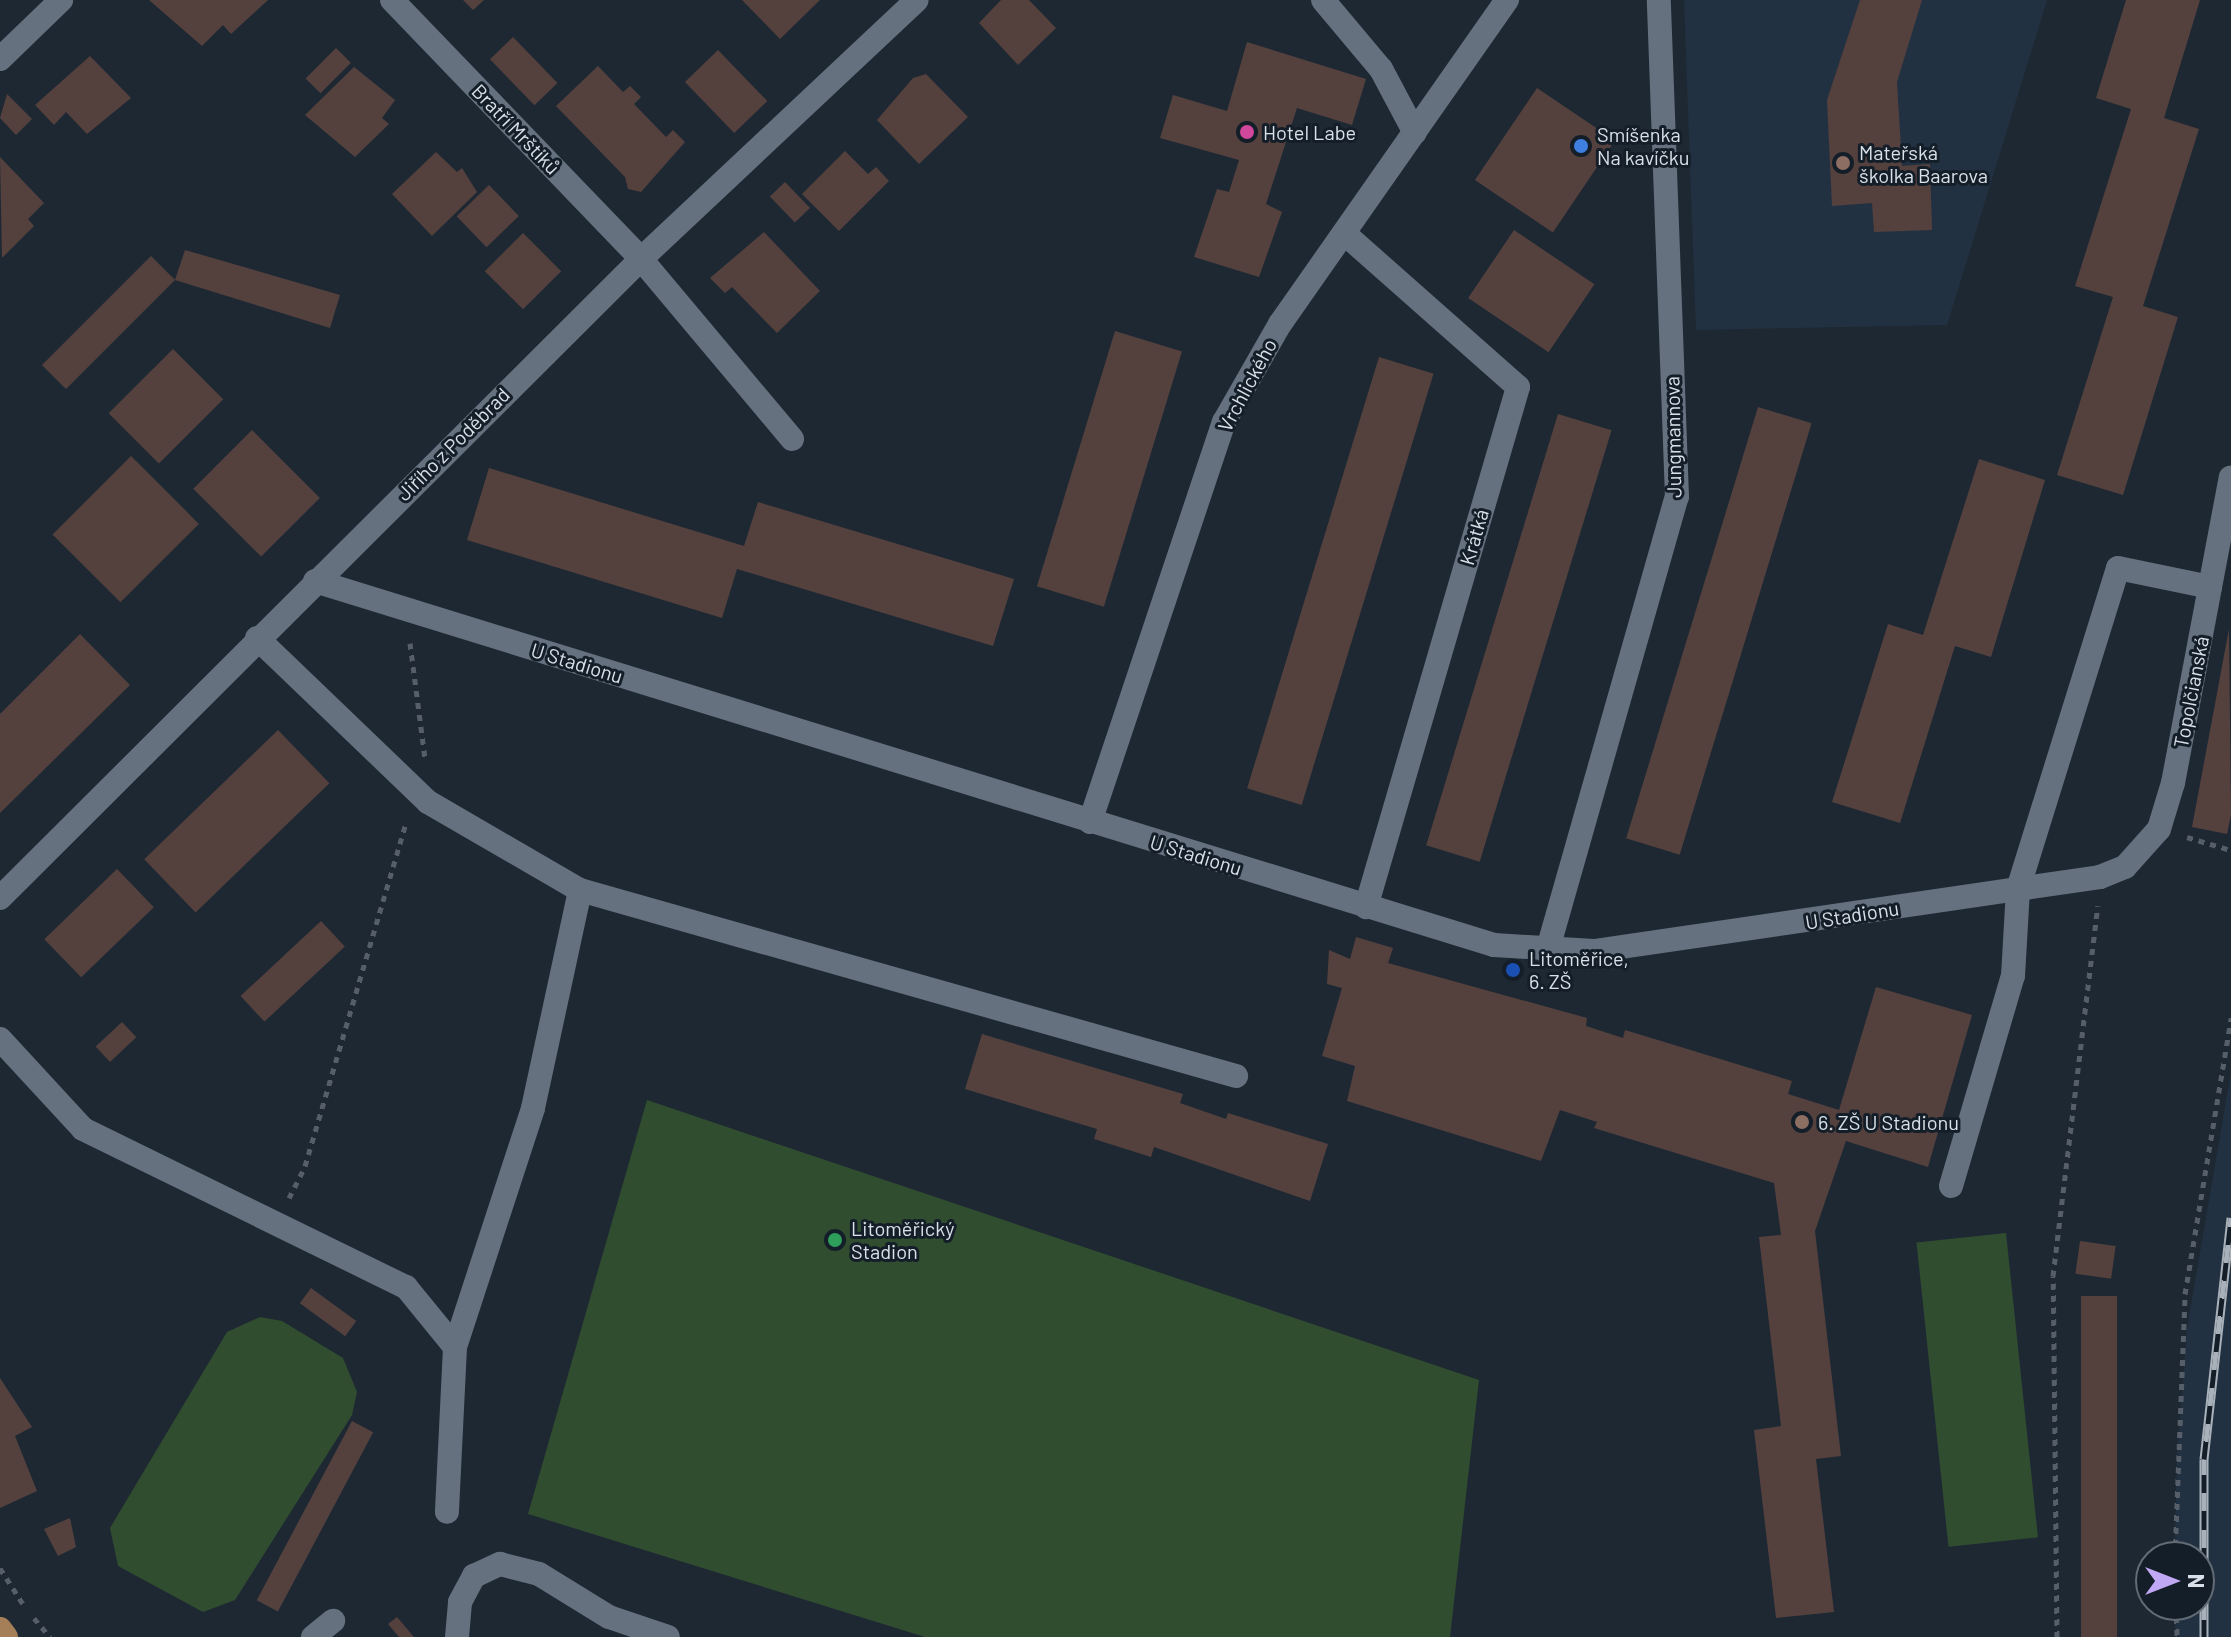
<!DOCTYPE html>
<meta charset="utf-8">
<style>
body{margin:0}
#map{position:relative;width:2231px;height:1637px;overflow:hidden;background:#1e2833;font-family:Barlow,sans-serif}
div>[style]{position:absolute}
[style*='--x']{left:calc(var(--x)*1px);top:calc(var(--y)*1px);width:calc(var(--w)*1px);rotate:calc(var(--a)*1deg)}
.built>*{inset:0;background:#223141}
.green>*{inset:0;background:#314d30;transform-origin:0 0}
.building>*{inset:0;background:#54413e;transform-origin:0 0}
.path>*{height:5px;margin-top:-2.5px;transform-origin:0;background:repeating-linear-gradient(90deg,#565f69 0 6px,transparent 0 12px)}
.minor>*{height:24px;margin:-12px;padding:0 12px;transform-origin:12px;border-radius:12px;background:#65717f}
.major>*{height:24px;margin:-12px;padding:0 12px;transform-origin:12px;border-radius:12px;background:#a57f57}
.rail>*{height:9px;margin-top:-4.5px;transform-origin:0;background:repeating-linear-gradient(90deg,#141e29 0 18px,#a8b0b9 0 36px);box-sizing:border-box;border-block:2px solid #a8b0b9}
.dots>*{width:22px;height:22px;translate:-50% -50%;box-sizing:border-box;border:4px solid #141e29;border-radius:50%}
span{translate:-50% -50%;white-space:nowrap;text-align:center;line-height:1.15;-webkit-text-stroke:6px #141e29;paint-order:stroke}
.street-label{font-size:20px;color:#d9e0e8}
.poi-label{font-size:20px;color:#d9e0e8}
.left{translate:0 -50%;text-align:left}
.north{position:absolute;left:2135px;top:1541px;width:80px;height:80px;box-sizing:border-box;background:#141e29;border:2px solid #636c75;border-radius:50%;rotate:90deg;font-size:22px;font-weight:700;line-height:32px;text-align:center;color:#d9e0e8}
.north::after{content:'';display:block;margin:auto;width:28px;height:36px;background:#c0a8f4;clip-path:polygon(50% 0,100% 100%,50% 72%,0 100%)}
</style>
<div id="map">
<div class="built">
<i style="clip-path:polygon(1684px 0,2047px 0,1947px 325px,1696px 330px)"></i>
<i style="clip-path:polygon(2231px 1072px,2231px 1637px,2175px 1637px,2175px 1605px,2199px 1605px,2199px 1557px,2174px 1557px,2177px 1458px,2187px 1329px)"></i>
</div>
<div class="green">
<i style="clip-path:polygon(647px 1100px,1479px 1380px,1450px 1637px,925px 1637px,528px 1514px)"></i>
<i style="left:2006px;top:1233px;width:306px;height:90px;rotate:84deg"></i>
<i style="clip-path:polygon(260px 1317px,282px 1321px,343px 1358px,357px 1392px,352px 1415px,235px 1600px,203px 1612px,118px 1566px,110px 1528px,227px 1332px)"></i>
</div>
<div class="building">
<i style="clip-path:polygon(149px 0,268px 0,231px 34px,223px 25px,202px 46px)"></i>
<i style="clip-path:polygon(463px 0,484px 0,473px 10px)"></i>
<i style="clip-path:polygon(742px 0,820px 0,780px 39px)"></i>
<i style="clip-path:polygon(1001px 0,1029px 0,1056px 28px,1018px 65px,979px 23px)"></i>
<i style="clip-path:polygon(1860px 0,1922px 0,1897px 82px,1902px 166px,1930px 164px,1932px 230px,1874px 232px,1872px 203px,1832px 206px,1827px 100px)"></i>
<i style="clip-path:polygon(2126px 0,2200px 0,2164px 118px,2199px 129px,2143px 306px,2178px 317px,2123px 495px,2057px 475px,2113px 297px,2075px 286px,2131px 109px,2096px 98px)"></i>
<i style="left:513px;top:37px;width:64px;height:32px;rotate:46deg"></i>
<i style="clip-path:polygon(1247px 42px,1366px 79px,1352px 125px,1297px 108px,1266px 204px,1282px 212px,1259px 277px,1194px 257px,1217px 189px,1229px 192px,1239px 160px,1160px 138px,1173px 95px,1227px 111px)"></i>
<i style="left:336px;top:48px;width:21px;height:43px;rotate:45deg"></i>
<i style="left:718px;top:50px;width:71px;height:46px;rotate:46deg"></i>
<i style="clip-path:polygon(90px 56px,131px 98px,87px 134px,66px 112px,54px 125px,35px 105px)"></i>
<i style="clip-path:polygon(598px 66px,623px 92px,630px 86px,641px 97px,634px 104px,666px 137px,673px 130px,685px 142px,641px 192px,628px 189px,625px 177px,556px 106px)"></i>
<i style="clip-path:polygon(354px 67px,395px 100px,382px 118px,389px 124px,355px 157px,305px 115px)"></i>
<i style="clip-path:polygon(926px 74px,968px 117px,919px 164px,877px 120px,913px 78px)"></i>
<i style="left:1537px;top:88px;width:94px;height:111px;rotate:34deg"></i>
<i style="clip-path:polygon(7px 94px,32px 119px,16px 135px,0 118px)"></i>
<i style="clip-path:polygon(845px 151px,868px 174px,876px 167px,889px 181px,839px 231px,802px 194px)"></i>
<i style="clip-path:polygon(436px 152px,457px 172px,462px 168px,477px 192px,432px 236px,392px 194px)"></i>
<i style="clip-path:polygon(0 157px,44px 203px,28px 219px,34px 226px,2px 258px)"></i>
<i style="left:785px;top:182px;width:36px;height:21px;rotate:46deg"></i>
<i style="left:489px;top:185px;width:43px;height:45px;rotate:46deg"></i>
<i style="left:1514px;top:230px;width:97px;height:82px;rotate:34deg"></i>
<i style="clip-path:polygon(764px 232px,820px 291px,777px 333px,732px 287px,725px 293px,710px 278px)"></i>
<i style="left:523px;top:233px;width:54px;height:54px;rotate:45deg"></i>
<i style="clip-path:polygon(185px 250px,340px 295px,330px 328px,175px 280px,66px 389px,42px 365px,151px 256px,175px 280px)"></i>
<i style="left:1115px;top:331px;width:70px;height:267px;rotate:17deg"></i>
<i style="left:173px;top:349px;width:71px;height:91px;rotate:45deg"></i>
<i style="left:1379px;top:357px;width:57px;height:451px;rotate:17deg"></i>
<i style="left:1758px;top:407px;width:56px;height:451px;rotate:17deg"></i>
<i style="left:1558px;top:414px;width:56px;height:451px;rotate:17deg"></i>
<i style="left:252px;top:430px;width:96px;height:83px;rotate:45deg"></i>
<i style="left:131px;top:456px;width:96px;height:111px;rotate:45deg"></i>
<i style="clip-path:polygon(1979px 459px,2045px 480px,1991px 657px,1955px 646px,1900px 823px,1832px 802px,1888px 624px,1923px 635px)"></i>
<i style="clip-path:polygon(489px 468px,744px 546px,758px 502px,1014px 579px,993px 646px,737px 569px,722px 618px,467px 540px)"></i>
<i style="clip-path:polygon(2229px 629px,2231px 815px,2227px 834px,2192px 827px)"></i>
<i style="clip-path:polygon(80px 634px,130px 685px,0 813px,0 714px)"></i>
<i style="left:278px;top:730px;width:74px;height:186px;rotate:46deg"></i>
<i style="left:117px;top:869px;width:53px;height:101px;rotate:46deg"></i>
<i style="left:321px;top:921px;width:35px;height:110px;rotate:47deg"></i>
<i style="clip-path:polygon(1356px 937px,1393px 948px,1388px 963px,1587px 1018px,1586px 1026px,1623px 1038px,1625px 1030px,1792px 1081px,1788px 1094px,1839px 1110px,1876px 987px,1972px 1015px,1928px 1167px,1846px 1141px,1815px 1231px,1841px 1456px,1816px 1459px,1834px 1612px,1776px 1618px,1754px 1430px,1781px 1426px,1759px 1237px,1781px 1235px,1774px 1183px,1594px 1128px,1597px 1122px,1560px 1110px,1541px 1161px,1347px 1101px,1355px 1066px,1322px 1056px,1342px 988px,1327px 984px,1329px 950px,1350px 959px)"></i>
<i style="left:122px;top:1022px;width:21px;height:36px;rotate:47deg"></i>
<i style="clip-path:polygon(982px 1034px,1183px 1094px,1180px 1103px,1226px 1119px,1228px 1113px,1328px 1144px,1310px 1201px,1154px 1147px,1151px 1157px,1094px 1139px,1097px 1129px,965px 1089px)"></i>
<i style="left:2080px;top:1241px;width:36px;height:33px;rotate:8deg"></i>
<i style="left:311px;top:1288px;width:56px;height:19px;rotate:36deg"></i>
<i style="left:2081px;top:1296px;width:36px;height:341px"></i>
<i style="clip-path:polygon(0 1378px,32px 1427px,15px 1436px,37px 1491px,0 1508px)"></i>
<i style="left:352px;top:1421px;width:24px;height:203px;rotate:28deg"></i>
<i style="clip-path:polygon(70px 1518px,76px 1547px,58px 1556px,44px 1529px)"></i>
<i style="clip-path:polygon(397px 1617px,414px 1637px,399px 1637px,388px 1624px)"></i>
</div>
<div class="path">
<i style="--x:410;--y:643;--w:117;--a:82.6"></i>
<i style="--x:2187;--y:837;--w:46;--a:16.5"></i>
<i style="--x:289;--y:1198;--w:36;--a:-63"></i>
<i style="--x:305;--y:1166;--w:359;--a:-73.6"></i>
<i style="--x:2175;--y:1557;--w:263;--a:-87.8"></i>
<i style="--x:2185;--y:1294;--w:280;--a:-80.5"></i>
<i style="--x:0;--y:1568;--w:43;--a:57.4"></i>
<i style="--x:2176;--y:1605;--w:32;--a:88"></i>
<i style="--x:34;--y:1618;--w:25;--a:50"></i>
<i style="--x:2057;--y:1637;--w:361;--a:-90.6"></i>
<i style="--x:2053;--y:1276;--w:373;--a:-83.1"></i>
</div>
<div class="minor">
<i style="--x:392;--y:0;--w:359;--a:46.1"></i>
<i style="--x:641;--y:259;--w:235;--a:50"></i>
<i style="--x:1323;--y:0;--w:90;--a:50"></i>
<i style="--x:1381;--y:69;--w:72;--a:62"></i>
<i style="--x:0;--y:59;--w:85;--a:-44"></i>
<i style="--x:1345;--y:234;--w:231;--a:41.5"></i>
<i style="--x:1518;--y:387;--w:542;--a:106.29"></i>
<i style="--x:315;--y:581;--w:1234;--a:17.16"></i>
<i style="--x:1494;--y:945;--w:100;--a:3.4"></i>
<i style="--x:1594;--y:951;--w:511;--a:-8.32"></i>
<i style="--x:2100;--y:877;--w:27;--a:-22"></i>
<i style="--x:2125;--y:867;--w:51;--a:-48.2"></i>
<i style="--x:2159;--y:829;--w:48;--a:-73.1"></i>
<i style="--x:2173;--y:783;--w:311;--a:-79.3"></i>
<i style="--x:257;--y:638;--w:237;--a:43.8"></i>
<i style="--x:428;--y:802;--w:176;--a:30.1"></i>
<i style="--x:580;--y:890;--w:682;--a:15.83"></i>
<i style="--x:1090;--y:822;--w:422;--a:-71.5"></i>
<i style="--x:1224;--y:422;--w:113;--a:-60.3"></i>
<i style="--x:1280;--y:324;--w:396;--a:-55"></i>
<i style="--x:0;--y:898;--w:905;--a:-44.91"></i>
<i style="--x:641;--y:259;--w:378;--a:-43.2"></i>
<i style="--x:1547;--y:952;--w:473;--a:-74.1"></i>
<i style="--x:1677;--y:497;--w:497;--a:-92.1"></i>
<i style="--x:0;--y:1039;--w:122;--a:47.3"></i>
<i style="--x:83;--y:1129;--w:360;--a:26.1"></i>
<i style="--x:406;--y:1287;--w:77;--a:50.8"></i>
<i style="--x:455;--y:1347;--w:165;--a:92.8"></i>
<i style="--x:1951;--y:1186;--w:219;--a:-73.6"></i>
<i style="--x:2013;--y:976;--w:87;--a:-86.7"></i>
<i style="--x:2018;--y:889;--w:336;--a:-72.7"></i>
<i style="--x:2118;--y:568;--w:94;--a:11.7"></i>
<i style="--x:455;--y:1347;--w:251;--a:-71.9"></i>
<i style="--x:533;--y:1108;--w:223;--a:-77.8"></i>
<i style="--x:313;--y:1637;--w:26;--a:-39"></i>
<i style="--x:457;--y:1637;--w:35;--a:-85"></i>
<i style="--x:460;--y:1602;--w:30;--a:-62"></i>
<i style="--x:474;--y:1576;--w:29;--a:-25"></i>
<i style="--x:500;--y:1564;--w:40;--a:14.4"></i>
<i style="--x:539;--y:1574;--w:82;--a:31.6"></i>
<i style="--x:609;--y:1617;--w:62;--a:18.7"></i>
</div>
<div class="major">
<i style="--x:0;--y:1629;--w:10;--a:53"></i>
</div>
<div class="rail">
<i style="--x:2204;--y:1637;--w:178;--a:-90"></i>
<i style="--x:2204;--y:1459;--w:243;--a:-83.6"></i>
</div>
<div class="dots">
<i style="left:1247px;top:132px;background:#d1479c"></i>
<i style="left:1581px;top:146px;background:#3f7fe0"></i>
<i style="left:1843px;top:163px;background:#8d6e63"></i>
<i style="left:1513px;top:970px;background:#1a4fb4"></i>
<i style="left:1802px;top:1122px;background:#8d6e63"></i>
<i style="left:835px;top:1240px;background:#2e9e5b"></i>
</div>
<div class="street-label">
<span style="left:516px;top:129px;rotate:46deg">Bratří Mrštíků</span>
<span style="left:1247px;top:385px;rotate:-62deg">Vrchlického</span>
<span style="left:1673px;top:437px;rotate:-91deg">Jungmannova</span>
<span style="left:453px;top:444px;rotate:-45deg">Jiřího z Poděbrad</span>
<span style="left:1474px;top:537px;rotate:-74deg">Krátká</span>
<span style="left:577px;top:663px;rotate:17deg">U Stadionu</span>
<span style="left:2191px;top:692px;rotate:-79deg">Topolčianská</span>
<span style="left:1196px;top:855px;rotate:17deg">U Stadionu</span>
<span style="left:1852px;top:915px;rotate:-9deg">U Stadionu</span>
</div>
<div class="poi-label">
<span class="left" style="left:1263px;top:132px">Hotel Labe</span>
<span class="left" style="left:1597px;top:146px">Smíšenka<br>Na kavíčku</span>
<span class="left" style="left:1859px;top:164px">Mateřská<br>školka Baarova</span>
<span class="left" style="left:1529px;top:970px">Litoměřice,<br>6. ZŠ</span>
<span class="left" style="left:1818px;top:1122px">6. ZŠ U Stadionu</span>
<span class="left" style="left:851px;top:1240px">Litoměřický<br>Stadion</span>
</div>
<div class="north">N</div>
</div>
